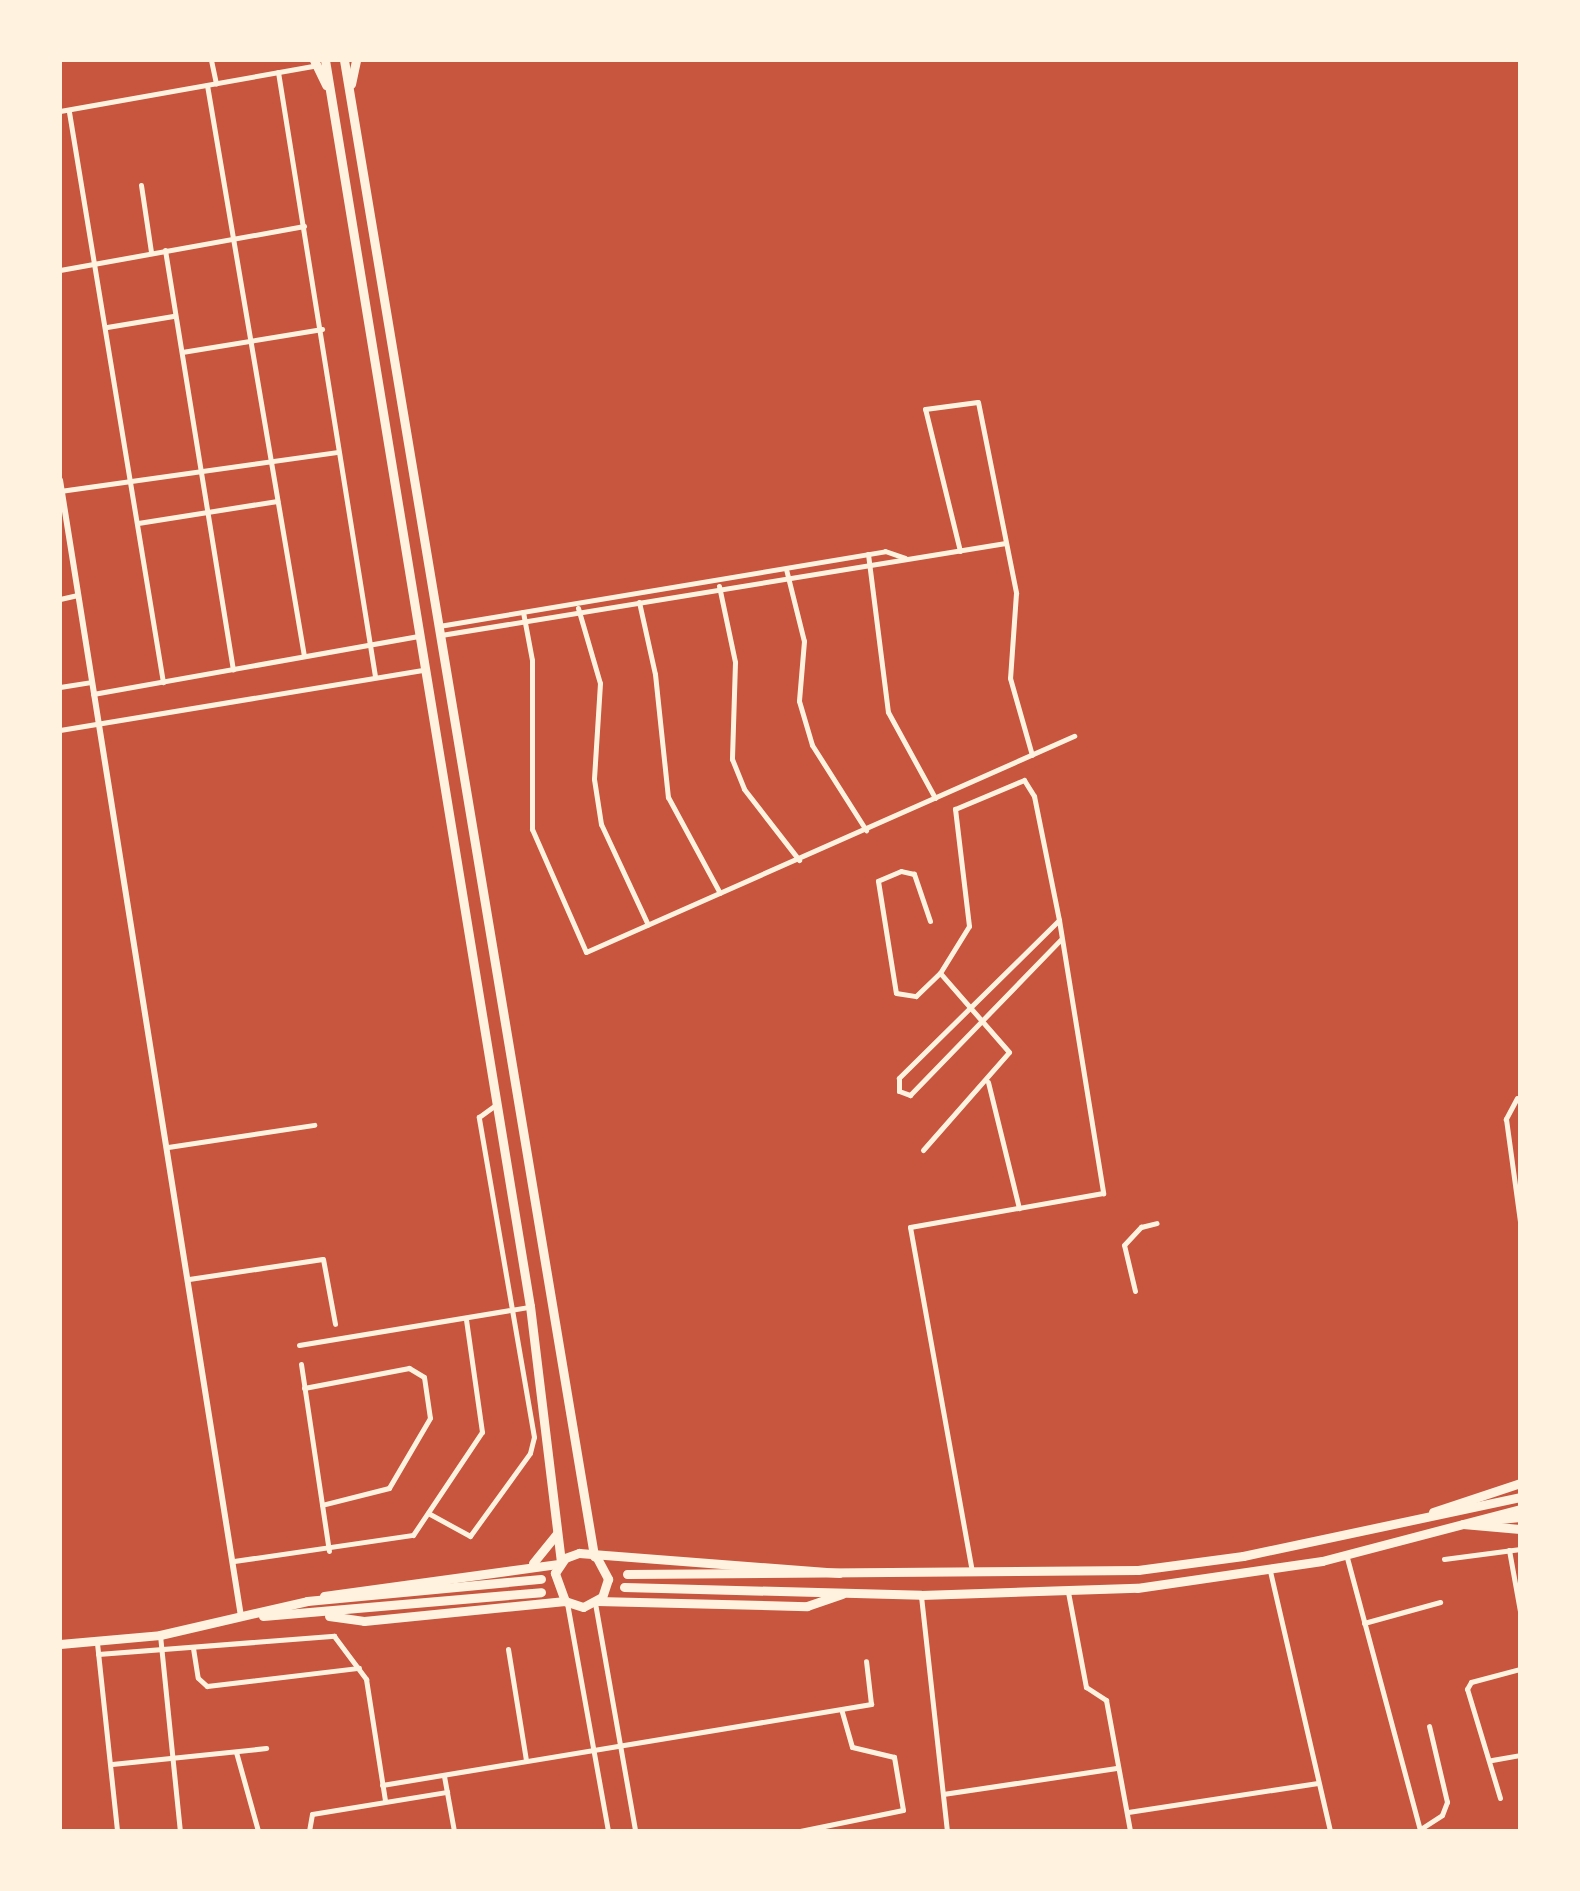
<!DOCTYPE html>
<style>
body{margin:0}
#map{position:relative;width:1580px;height:1891px;overflow:hidden;background:#c8553d;font-family:Raleway,sans-serif}
div>[style]{position:absolute}
[style*='--x']{left:calc(var(--x)*1px);top:calc(var(--y)*1px);width:calc(var(--w)*1px);rotate:calc(var(--a)*1deg)}
.minor>*{height:5px;margin:-2.5px;padding:0 2.5px;transform-origin:2.5px;border-radius:2.5px;background:#fff3e0}
.tertiary>*{height:6px;margin:-3px;padding:0 3px;transform-origin:3px;border-radius:3px;background:#fff3e0}
.trunk>*{height:9px;margin:-4.5px;padding:0 4.5px;transform-origin:4.5px;border-radius:4.5px;background:#fff3e0}
span{translate:-50% -50%;white-space:nowrap;text-align:center;line-height:1.15;-webkit-text-stroke:10px #fff3e0;paint-order:stroke}
.frame{position:absolute;inset:0;border:62px solid #fff3e0;pointer-events:none}
</style>
<div id="map">
<div class="minor">
<i style="--x:211;--y:60;--w:24;--a:78"></i>
<i style="--x:278;--y:72;--w:612;--a:80.88"></i>
<i style="--x:207;--y:85;--w:579;--a:80.36"></i>
<i style="--x:60;--y:111;--w:261;--a:-10.1"></i>
<i style="--x:69;--y:112;--w:578;--a:80.64"></i>
<i style="--x:141;--y:185;--w:68;--a:81.5"></i>
<i style="--x:165;--y:250;--w:425;--a:80.8"></i>
<i style="--x:60;--y:270;--w:248;--a:-10.2"></i>
<i style="--x:107;--y:327;--w:67;--a:-9.5"></i>
<i style="--x:182;--y:352;--w:142;--a:-9.3"></i>
<i style="--x:60;--y:491;--w:281;--a:-8"></i>
<i style="--x:138;--y:523;--w:141;--a:-9"></i>
<i style="--x:960;--y:551;--w:146;--a:-103.8"></i>
<i style="--x:925;--y:409;--w:53;--a:-7.5"></i>
<i style="--x:978;--y:402;--w:195;--a:78.7"></i>
<i style="--x:1016;--y:593;--w:85;--a:94"></i>
<i style="--x:1010;--y:678;--w:80;--a:74.1"></i>
<i style="--x:868;--y:554;--w:159;--a:82.8"></i>
<i style="--x:888;--y:712;--w:98;--a:61.3"></i>
<i style="--x:786;--y:569;--w:74;--a:76"></i>
<i style="--x:804;--y:641;--w:60;--a:94.8"></i>
<i style="--x:799;--y:701;--w:46;--a:73.5"></i>
<i style="--x:812;--y:745;--w:101;--a:57.6"></i>
<i style="--x:719;--y:586;--w:78;--a:78.1"></i>
<i style="--x:735;--y:662;--w:97;--a:91.8"></i>
<i style="--x:732;--y:759;--w:32;--a:68"></i>
<i style="--x:744;--y:789;--w:90;--a:52.2"></i>
<i style="--x:60;--y:599;--w:18;--a:-13"></i>
<i style="--x:639;--y:602;--w:74;--a:77.5"></i>
<i style="--x:655;--y:674;--w:124;--a:84"></i>
<i style="--x:668;--y:797;--w:109;--a:61.6"></i>
<i style="--x:578;--y:608;--w:78;--a:73.7"></i>
<i style="--x:600;--y:683;--w:96;--a:93.6"></i>
<i style="--x:594;--y:779;--w:46;--a:81.2"></i>
<i style="--x:601;--y:824;--w:111;--a:65"></i>
<i style="--x:523;--y:612;--w:49;--a:79.4"></i>
<i style="--x:532;--y:660;--w:169;--a:90"></i>
<i style="--x:532;--y:829;--w:134;--a:66.3"></i>
<i style="--x:586;--y:952;--w:534;--a:-23.88"></i>
<i style="--x:439;--y:626;--w:452;--a:-9.5"></i>
<i style="--x:885;--y:551;--w:21;--a:19"></i>
<i style="--x:441;--y:635;--w:572;--a:-9.25"></i>
<i style="--x:60;--y:687;--w:31;--a:-9"></i>
<i style="--x:93;--y:694;--w:332;--a:-10.1"></i>
<i style="--x:60;--y:730;--w:372;--a:-9.4"></i>
<i style="--x:1059;--y:920;--w:225;--a:135.4"></i>
<i style="--x:899;--y:1078;--w:13;--a:90"></i>
<i style="--x:899;--y:1091;--w:12;--a:20"></i>
<i style="--x:910;--y:1095;--w:216;--a:-45.9"></i>
<i style="--x:930;--y:921;--w:50;--a:-108.8"></i>
<i style="--x:914;--y:874;--w:13;--a:-167"></i>
<i style="--x:901;--y:871;--w:25;--a:157"></i>
<i style="--x:878;--y:881;--w:113;--a:80.9"></i>
<i style="--x:896;--y:993;--w:20;--a:9"></i>
<i style="--x:916;--y:996;--w:32;--a:-44"></i>
<i style="--x:988;--y:1082;--w:130;--a:76.2"></i>
<i style="--x:1517;--y:1098;--w:24;--a:118"></i>
<i style="--x:1506;--y:1119;--w:103;--a:82.2"></i>
<i style="--x:168;--y:1147;--w:148;--a:-8.6"></i>
<i style="--x:923;--y:1150;--w:130;--a:-48.7"></i>
<i style="--x:1009;--y:1052;--w:105;--a:-131.1"></i>
<i style="--x:940;--y:973;--w:55;--a:-58.3"></i>
<i style="--x:969;--y:926;--w:118;--a:-96.8"></i>
<i style="--x:955;--y:809;--w:75;--a:-22.8"></i>
<i style="--x:1024;--y:780;--w:19;--a:58"></i>
<i style="--x:1034;--y:796;--w:126;--a:78.6"></i>
<i style="--x:1059;--y:920;--w:277;--a:80.8"></i>
<i style="--x:1103;--y:1193;--w:196;--a:170"></i>
<i style="--x:910;--y:1227;--w:351;--a:79.8"></i>
<i style="--x:189;--y:1279;--w:135;--a:-8.5"></i>
<i style="--x:323;--y:1259;--w:66;--a:79.5"></i>
<i style="--x:1135;--y:1291;--w:47;--a:-103.4"></i>
<i style="--x:1124;--y:1245;--w:25;--a:-47"></i>
<i style="--x:1141;--y:1227;--w:16;--a:-14"></i>
<i style="--x:299;--y:1345;--w:232;--a:-9.4"></i>
<i style="--x:301;--y:1364;--w:189;--a:81.5"></i>
<i style="--x:304;--y:1388;--w:107;--a:-10.8"></i>
<i style="--x:409;--y:1368;--w:17;--a:31"></i>
<i style="--x:424;--y:1377;--w:41;--a:81.7"></i>
<i style="--x:430;--y:1418;--w:81;--a:120.4"></i>
<i style="--x:389;--y:1488;--w:69;--a:165.8"></i>
<i style="--x:428;--y:1513;--w:48;--a:28.7"></i>
<i style="--x:470;--y:1536;--w:102;--a:-54.1"></i>
<i style="--x:530;--y:1453;--w:16;--a:-76"></i>
<i style="--x:534;--y:1437;--w:325;--a:-99.8"></i>
<i style="--x:479;--y:1117;--w:22;--a:-36"></i>
<i style="--x:1509;--y:1550;--w:62;--a:79.8"></i>
<i style="--x:1346;--y:1554;--w:287;--a:75"></i>
<i style="--x:1444;--y:1559;--w:77;--a:-7.5"></i>
<i style="--x:234;--y:1561;--w:181;--a:-8.3"></i>
<i style="--x:413;--y:1535;--w:124;--a:-56.2"></i>
<i style="--x:482;--y:1432;--w:114;--a:-98.1"></i>
<i style="--x:1270;--y:1571;--w:267;--a:77"></i>
<i style="--x:1068;--y:1592;--w:97;--a:79.3"></i>
<i style="--x:1086;--y:1687;--w:24;--a:33"></i>
<i style="--x:1106;--y:1700;--w:133;--a:79.6"></i>
<i style="--x:921;--y:1596;--w:236;--a:83.7"></i>
<i style="--x:567;--y:1603;--w:232;--a:79.8"></i>
<i style="--x:595;--y:1603;--w:231;--a:80"></i>
<i style="--x:1364;--y:1623;--w:79;--a:-15.4"></i>
<i style="--x:160;--y:1635;--w:197;--a:84.2"></i>
<i style="--x:97;--y:1643;--w:189;--a:83.9"></i>
<i style="--x:193;--y:1648;--w:30;--a:81"></i>
<i style="--x:198;--y:1678;--w:12;--a:42"></i>
<i style="--x:207;--y:1686;--w:153;--a:-6.8"></i>
<i style="--x:508;--y:1649;--w:112;--a:80.8"></i>
<i style="--x:98;--y:1654;--w:237;--a:-4.4"></i>
<i style="--x:334;--y:1636;--w:54;--a:53.3"></i>
<i style="--x:366;--y:1679;--w:123;--a:81.1"></i>
<i style="--x:236;--y:1752;--w:82;--a:74.4"></i>
<i style="--x:1492;--y:1760;--w:28;--a:-10"></i>
<i style="--x:112;--y:1764;--w:155;--a:-5.9"></i>
<i style="--x:444;--y:1776;--w:56;--a:79.7"></i>
<i style="--x:382;--y:1785;--w:496;--a:-9.4"></i>
<i style="--x:871;--y:1704;--w:43;--a:-96.6"></i>
<i style="--x:943;--y:1794;--w:177;--a:-8.5"></i>
<i style="--x:1500;--y:1798;--w:114;--a:-106.8"></i>
<i style="--x:1467;--y:1689;--w:8;--a:-60"></i>
<i style="--x:1471;--y:1682;--w:51;--a:-14.9"></i>
<i style="--x:1128;--y:1812;--w:192;--a:-8.7"></i>
<i style="--x:1419;--y:1830;--w:27;--a:-33"></i>
<i style="--x:1442;--y:1815;--w:14;--a:-69"></i>
<i style="--x:1447;--y:1802;--w:78;--a:-103.3"></i>
<i style="--x:309;--y:1831;--w:17;--a:-80"></i>
<i style="--x:312;--y:1814;--w:137;--a:-9.3"></i>
<i style="--x:800;--y:1831;--w:105;--a:-11.5"></i>
<i style="--x:903;--y:1810;--w:54;--a:-99.6"></i>
<i style="--x:894;--y:1757;--w:43;--a:-166.6"></i>
<i style="--x:852;--y:1747;--w:37;--a:-106"></i>
</div>
<div class="tertiary">
<i style="--x:60;--y:480;--w:1150;--a:80.95"></i>
</div>
<div class="trunk">
<i style="--x:314;--y:60;--w:28;--a:64"></i>
<i style="--x:325;--y:60;--w:1263;--a:80.66"></i>
<i style="--x:530;--y:1306;--w:257;--a:83.1"></i>
<i style="--x:344;--y:60;--w:1517;--a:80.51"></i>
<i style="--x:351;--y:84;--w:25;--a:-78"></i>
<i style="--x:1433;--y:1512;--w:92;--a:-18.4"></i>
<i style="--x:1480;--y:1521;--w:40;--a:-5.7"></i>
<i style="--x:1463;--y:1524;--w:57;--a:5"></i>
<i style="--x:597;--y:1558;--w:24;--a:62"></i>
<i style="--x:608;--y:1579;--w:19;--a:108"></i>
<i style="--x:602;--y:1597;--w:21;--a:152"></i>
<i style="--x:583;--y:1607;--w:19;--a:-162"></i>
<i style="--x:565;--y:1601;--w:30;--a:-110"></i>
<i style="--x:555;--y:1573;--w:18;--a:-56"></i>
<i style="--x:565;--y:1558;--w:15;--a:-20"></i>
<i style="--x:579;--y:1553;--w:261;--a:4.4"></i>
<i style="--x:533;--y:1563;--w:38;--a:-51"></i>
<i style="--x:627;--y:1574;--w:511;--a:-0.45"></i>
<i style="--x:1138;--y:1570;--w:106;--a:-7.6"></i>
<i style="--x:1243;--y:1556;--w:283;--a:-12"></i>
<i style="--x:624;--y:1587;--w:297;--a:1.5"></i>
<i style="--x:921;--y:1595;--w:216;--a:-1.9"></i>
<i style="--x:1137;--y:1588;--w:187;--a:-8.3"></i>
<i style="--x:1322;--y:1561;--w:205;--a:-14.7"></i>
<i style="--x:324;--y:1596;--w:237;--a:-7.8"></i>
<i style="--x:597;--y:1601;--w:210;--a:1.4"></i>
<i style="--x:807;--y:1606;--w:37;--a:-19"></i>
<i style="--x:263;--y:1616;--w:279;--a:-4.9"></i>
<i style="--x:329;--y:1616;--w:35;--a:8"></i>
<i style="--x:364;--y:1621;--w:202;--a:-5.7"></i>
<i style="--x:60;--y:1644;--w:100;--a:-5.1"></i>
<i style="--x:160;--y:1635;--w:151;--a:-13"></i>
<i style="--x:307;--y:1601;--w:235;--a:-5.4"></i>
</div>
<div class="frame"></div>
</div>
